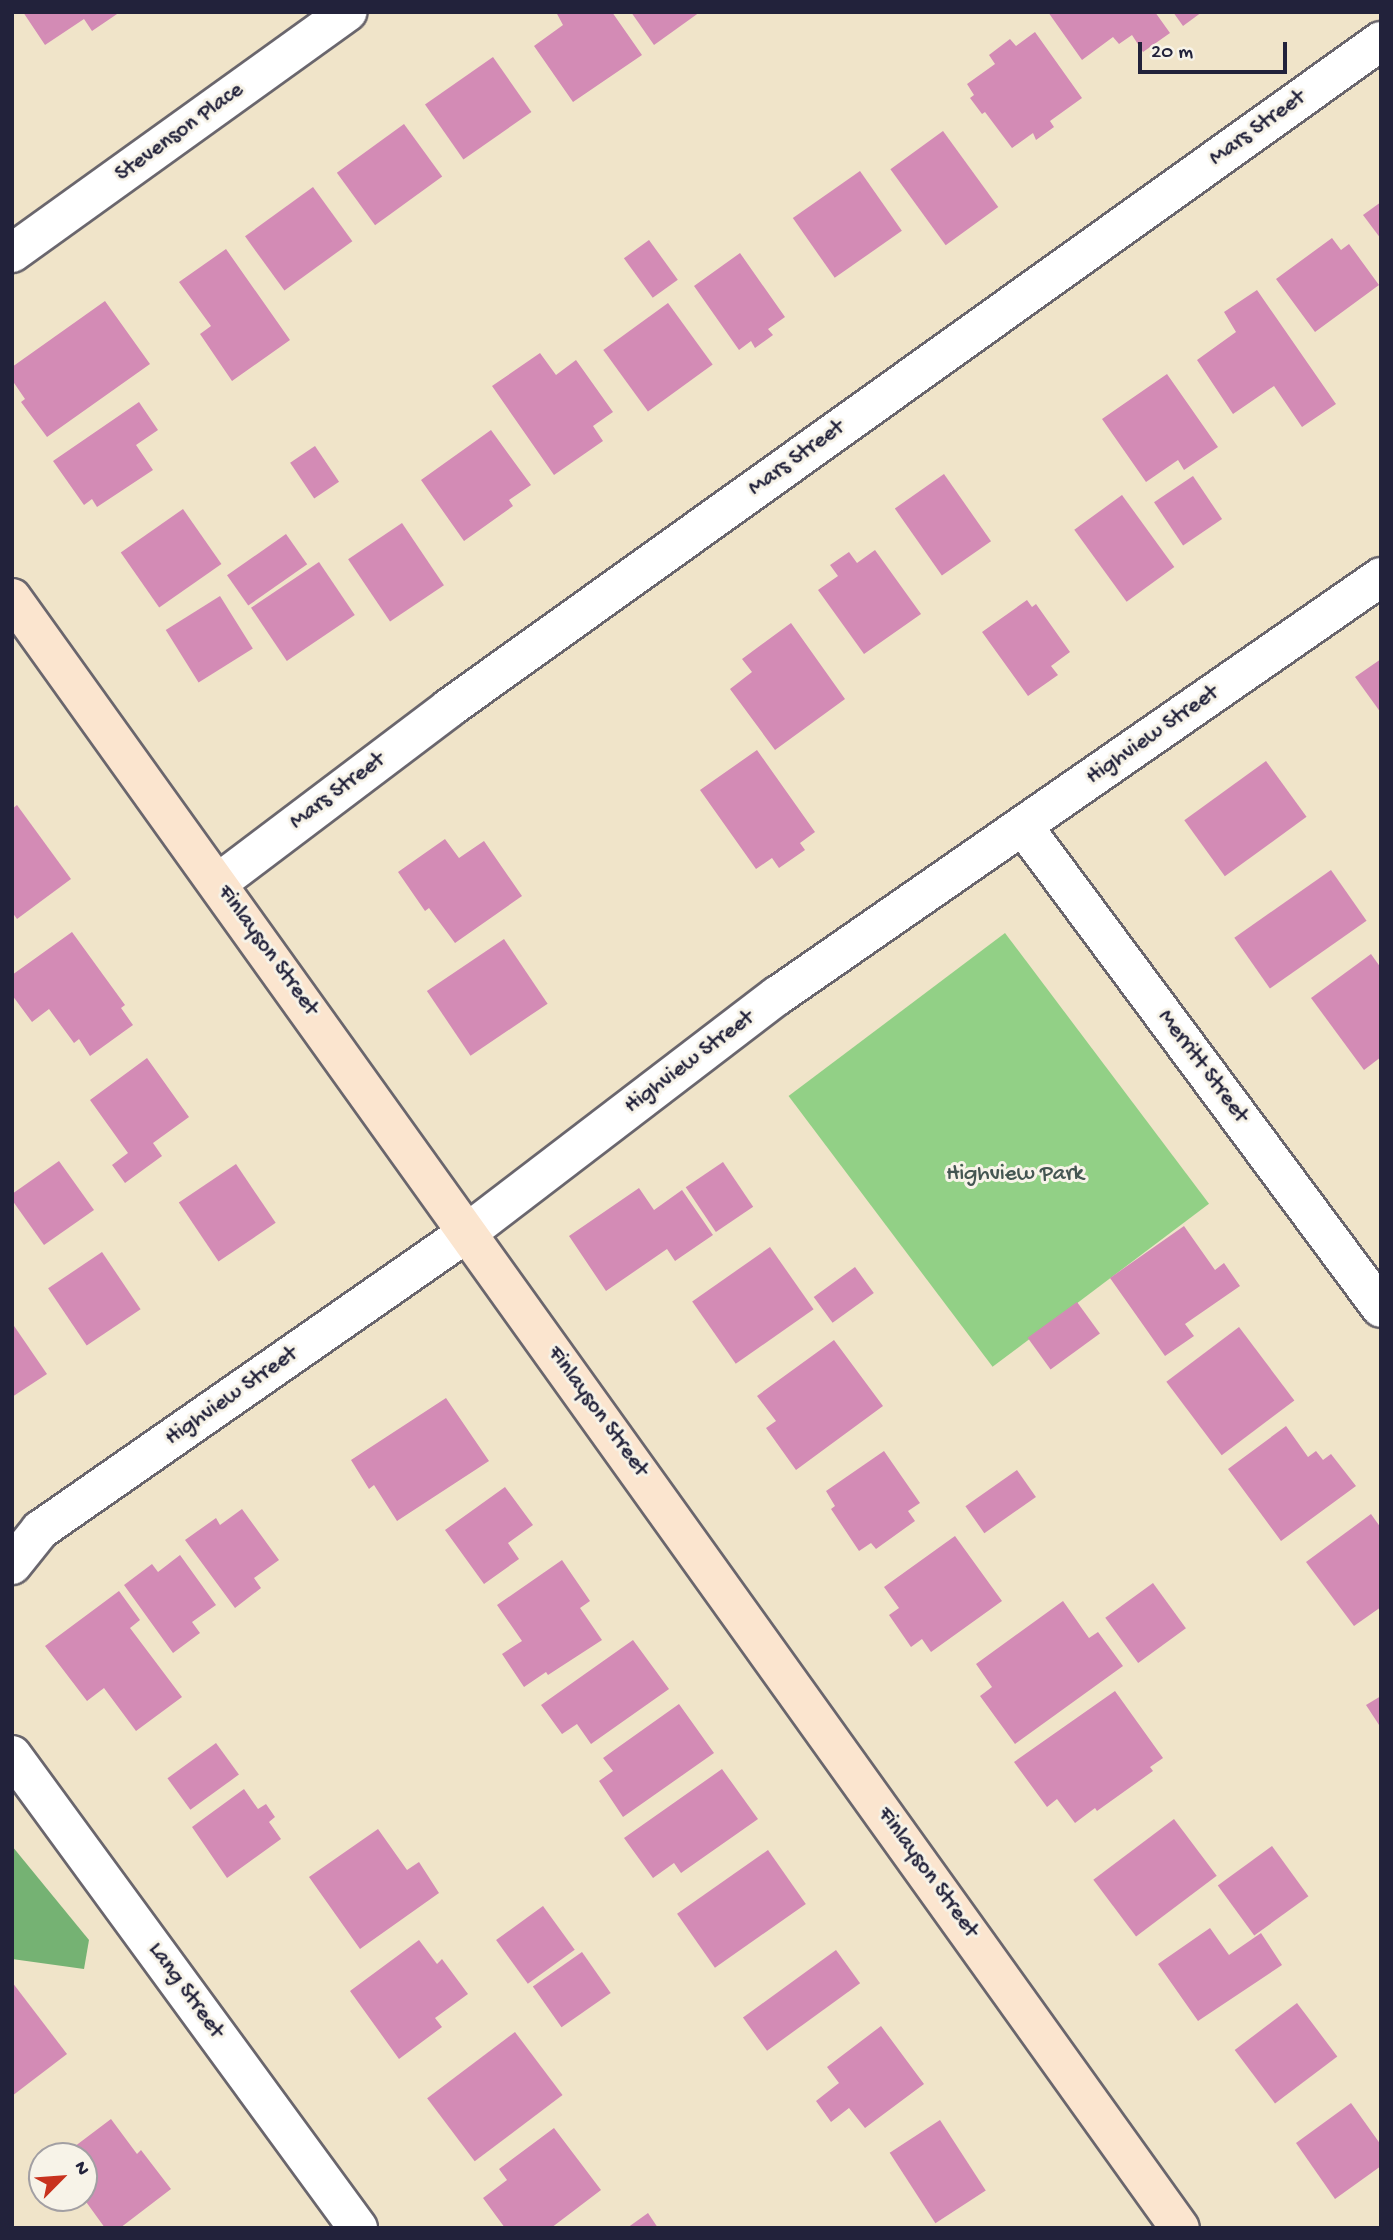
<!DOCTYPE html>
<style>
body{margin:0}
#map{position:relative;width:1393px;height:2240px;overflow:hidden;background:#f0e4c9;font-family:"Gochi Hand",sans-serif}
div>[style]{position:absolute}
[style*='--x']{left:calc(var(--x)*1px);top:calc(var(--y)*1px);width:calc(var(--w)*1px);rotate:calc(var(--a)*1deg)}
.green>*{inset:0;background:#92d086;transform-origin:0 0}
.forest>*{inset:0;background:#75b273}
.building>*{inset:0;background:#d38bb5;transform-origin:0 0}
.roads{filter:drop-shadow(2px 0 #6a666d) drop-shadow(-2px 0 #6a666d) drop-shadow(0 2px #6a666d) drop-shadow(0 -2px #6a666d)}
.street>*{height:38px;margin:-19px;padding:0 19px;transform-origin:19px;border-radius:19px;background:#fff}
.secondary>*{height:38px;margin:-19px;padding:0 19px;transform-origin:19px;border-radius:19px;background:#fbe5cf}
span{translate:-50% -50%;white-space:nowrap;text-align:center;line-height:1.15;-webkit-text-stroke:6px #f7f3e8;paint-order:stroke}
.street-label{font-size:23px;color:#22223b}
.park-label{font-size:23px;color:#445652}
.frame{position:absolute;inset:0;border:14px solid #22223b;pointer-events:none}
.north{position:absolute;left:28px;top:2142px;width:70px;height:70px;box-sizing:border-box;background:#f7f3e8;border:2px solid #a29fa3;border-radius:50%;rotate:65deg;font-size:19px;font-weight:700;line-height:28px;text-align:center;color:#22223b}
.north::after{content:'';display:block;margin:auto;width:24px;height:32px;background:#c8321e;clip-path:polygon(50% 0,100% 100%,50% 72%,0 100%)}
.scale{position:absolute;left:1138px;top:42px;width:149px;height:32px;box-sizing:border-box;border:4px solid #22223b;border-top:0;padding-left:9px;font-size:21px;line-height:24px;white-space:nowrap;color:#22223b;-webkit-text-stroke:5px #f7f3e8;paint-order:stroke}
</style>
<div id="map">
<div class="green">
<i style="left:1005px;top:933px;width:339px;height:271px;rotate:53deg"></i>
</div>
<div class="forest">
<i style="clip-path:polygon(12px 1846px,89px 1940px,84px 1969px,12px 1959px)"></i>
</div>
<div class="building">
<i style="clip-path:polygon(23px 12px,120px 12px,92px 31px,84px 19px,45px 45px)"></i>
<i style="clip-path:polygon(556px 12px,612px 12px,642px 55px,573px 102px,534px 46px,563px 25px)"></i>
<i style="clip-path:polygon(631px 12px,700px 12px,654px 45px)"></i>
<i style="clip-path:polygon(1048px 12px,1155px 12px,1170px 33px,1143px 52px,1132px 35px,1119px 44px,1113px 37px,1082px 60px)"></i>
<i style="clip-path:polygon(1173px 12px,1202px 12px,1183px 26px)"></i>
<i style="clip-path:polygon(1035px 32px,1082px 98px,1050px 121px,1054px 127px,1036px 140px,1033px 133px,1012px 148px,985px 112px,982px 114px,970px 98px,974px 95px,967px 84px,995px 64px,989px 55px,1010px 39px,1016px 46px)"></i>
<i style="left:493px;top:57px;width:67px;height:83px;rotate:55deg"></i>
<i style="left:404px;top:124px;width:65px;height:83px;rotate:54deg"></i>
<i style="left:943px;top:131px;width:94px;height:65px;rotate:54deg"></i>
<i style="left:860px;top:171px;width:73px;height:82px;rotate:55deg"></i>
<i style="left:313px;top:187px;width:67px;height:84px;rotate:54deg"></i>
<i style="clip-path:polygon(1381px 202px,1381px 239px,1363px 215px)"></i>
<i style="clip-path:polygon(1332px 238px,1341px 250px,1349px 244px,1379px 285px,1315px 332px,1276px 279px)"></i>
<i style="left:649px;top:240px;width:49px;height:31px;rotate:54deg"></i>
<i style="clip-path:polygon(226px 249px,290px 340px,232px 381px,200px 334px,211px 326px,179px 282px)"></i>
<i style="clip-path:polygon(740px 253px,785px 317px,768px 329px,773px 335px,755px 348px,751px 341px,739px 350px,694px 286px)"></i>
<i style="clip-path:polygon(1257px 290px,1336px 404px,1302px 427px,1274px 386px,1233px 414px,1197px 360px,1236px 332px,1224px 312px)"></i>
<i style="clip-path:polygon(105px 301px,150px 364px,47px 437px,21px 402px,25px 399px,12px 380px,12px 367px)"></i>
<i style="left:668px;top:303px;width:76px;height:80px;rotate:54deg"></i>
<i style="clip-path:polygon(540px 353px,556px 375px,576px 360px,613px 412px,593px 426px,603px 441px,554px 475px,492px 386px)"></i>
<i style="clip-path:polygon(1167px 374px,1218px 447px,1184px 470px,1178px 460px,1146px 482px,1102px 419px)"></i>
<i style="clip-path:polygon(139px 402px,158px 430px,136px 445px,153px 470px,97px 507px,92px 499px,84px 505px,53px 461px)"></i>
<i style="clip-path:polygon(491px 430px,531px 485px,509px 500px,513px 506px,464px 541px,421px 480px)"></i>
<i style="left:315px;top:446px;width:43px;height:30px;rotate:56deg"></i>
<i style="left:944px;top:474px;width:82px;height:60px;rotate:55deg"></i>
<i style="left:1193px;top:476px;width:52px;height:47px;rotate:56deg"></i>
<i style="left:1122px;top:495px;width:89px;height:59px;rotate:54deg"></i>
<i style="left:183px;top:509px;width:67px;height:76px;rotate:55deg"></i>
<i style="left:402px;top:523px;width:75px;height:65px;rotate:56deg"></i>
<i style="left:286px;top:534px;width:37px;height:72px;rotate:55deg"></i>
<i style="clip-path:polygon(875px 550px,921px 614px,864px 654px,818px 590px,838px 576px,830px 565px,849px 552px,857px 563px)"></i>
<i style="left:319px;top:562px;width:64px;height:82px;rotate:56deg"></i>
<i style="left:220px;top:596px;width:62px;height:64px;rotate:58deg"></i>
<i style="clip-path:polygon(1027px 600px,1032px 607px,1036px 604px,1070px 652px,1051px 666px,1058px 675px,1028px 696px,982px 632px)"></i>
<i style="clip-path:polygon(791px 623px,845px 699px,775px 750px,730px 689px,752px 672px,742px 659px)"></i>
<i style="clip-path:polygon(1381px 659px,1381px 713px,1355px 677px)"></i>
<i style="clip-path:polygon(757px 750px,815px 832px,800px 843px,805px 850px,779px 868px,772px 858px,756px 869px,700px 790px)"></i>
<i style="left:1266px;top:761px;width:69px;height:101px;rotate:54deg"></i>
<i style="clip-path:polygon(17px 805px,71px 879px,17px 919px,12px 912px,12px 809px)"></i>
<i style="clip-path:polygon(445px 839px,459px 858px,484px 841px,522px 896px,455px 943px,429px 908px,425px 911px,398px 872px)"></i>
<i style="left:1331px;top:870px;width:62px;height:118px;rotate:55deg"></i>
<i style="clip-path:polygon(72px 932px,125px 1005px,121px 1008px,133px 1025px,90px 1056px,79px 1039px,74px 1043px,49px 1009px,32px 1022px,12px 995px,12px 975px)"></i>
<i style="left:504px;top:939px;width:78px;height:93px;rotate:56deg"></i>
<i style="clip-path:polygon(1371px 954px,1381px 968px,1381px 1057px,1364px 1070px,1311px 998px)"></i>
<i style="clip-path:polygon(147px 1058px,189px 1117px,153px 1143px,162px 1156px,125px 1183px,112px 1165px,128px 1153px,90px 1100px)"></i>
<i style="clip-path:polygon(59px 1161px,94px 1210px,44px 1245px,12px 1200px,12px 1194px)"></i>
<i style="left:723px;top:1162px;width:54px;height:45px;rotate:56deg"></i>
<i style="left:236px;top:1164px;width:71px;height:69px;rotate:56deg"></i>
<i style="clip-path:polygon(639px 1188px,654px 1210px,682px 1190px,713px 1235px,675px 1261px,667px 1249px,606px 1291px,569px 1236px)"></i>
<i style="clip-path:polygon(1184px 1226px,1215px 1270px,1224px 1263px,1240px 1286px,1185px 1324px,1194px 1336px,1165px 1356px,1110px 1278px)"></i>
<i style="left:770px;top:1247px;width:76px;height:95px;rotate:55deg"></i>
<i style="left:102px;top:1252px;width:69px;height:65px;rotate:56deg"></i>
<i style="left:855px;top:1267px;width:32px;height:51px;rotate:54deg"></i>
<i style="left:1077px;top:1302px;width:39px;height:61px;rotate:54deg"></i>
<i style="clip-path:polygon(12px 1323px,47px 1374px,12px 1397px)"></i>
<i style="left:1239px;top:1327px;width:92px;height:91px;rotate:53deg"></i>
<i style="clip-path:polygon(834px 1340px,883px 1406px,796px 1470px,766px 1428px,776px 1421px,757px 1396px)"></i>
<i style="clip-path:polygon(446px 1398px,489px 1461px,397px 1521px,374px 1485px,369px 1489px,351px 1460px)"></i>
<i style="clip-path:polygon(1286px 1426px,1308px 1457px,1316px 1451px,1323px 1460px,1331px 1454px,1356px 1486px,1281px 1541px,1228px 1469px)"></i>
<i style="clip-path:polygon(884px 1451px,920px 1503px,908px 1511px,915px 1521px,876px 1549px,871px 1543px,859px 1551px,831px 1509px,835px 1506px,826px 1491px)"></i>
<i style="left:1017px;top:1470px;width:33px;height:63px;rotate:55deg"></i>
<i style="clip-path:polygon(505px 1487px,533px 1525px,508px 1543px,519px 1559px,484px 1584px,445px 1530px)"></i>
<i style="clip-path:polygon(242px 1509px,279px 1560px,254px 1578px,261px 1588px,235px 1608px,185px 1540px,216px 1518px,220px 1525px)"></i>
<i style="clip-path:polygon(1371px 1514px,1381px 1528px,1381px 1607px,1354px 1626px,1306px 1562px)"></i>
<i style="clip-path:polygon(955px 1536px,1002px 1601px,931px 1652px,922px 1639px,911px 1647px,889px 1615px,899px 1608px,884px 1587px)"></i>
<i style="clip-path:polygon(180px 1555px,216px 1605px,192px 1622px,200px 1633px,173px 1653px,124px 1585px,152px 1564px,158px 1572px)"></i>
<i style="clip-path:polygon(562px 1560px,590px 1601px,580px 1608px,602px 1640px,548px 1675px,546px 1672px,524px 1687px,502px 1654px,522px 1641px,497px 1605px)"></i>
<i style="left:1153px;top:1583px;width:56px;height:59px;rotate:54deg"></i>
<i style="clip-path:polygon(119px 1591px,140px 1620px,130px 1628px,182px 1697px,136px 1731px,104px 1688px,87px 1701px,45px 1646px)"></i>
<i style="clip-path:polygon(1063px 1601px,1089px 1638px,1098px 1632px,1123px 1666px,1015px 1744px,980px 1696px,992px 1687px,976px 1664px)"></i>
<i style="clip-path:polygon(633px 1640px,669px 1689px,591px 1744px,577px 1724px,562px 1734px,541px 1705px)"></i>
<i style="clip-path:polygon(1115px 1691px,1163px 1758px,1150px 1767px,1153px 1771px,1097px 1811px,1095px 1808px,1075px 1823px,1057px 1799px,1047px 1807px,1014px 1762px)"></i>
<i style="clip-path:polygon(1381px 1696px,1381px 1728px,1366px 1705px)"></i>
<i style="clip-path:polygon(679px 1704px,714px 1753px,623px 1817px,599px 1781px,613px 1771px,603px 1758px)"></i>
<i style="left:216px;top:1743px;width:39px;height:60px;rotate:54deg"></i>
<i style="clip-path:polygon(722px 1769px,758px 1819px,681px 1873px,674px 1863px,653px 1878px,624px 1838px)"></i>
<i style="clip-path:polygon(244px 1789px,258px 1809px,266px 1804px,275px 1817px,269px 1822px,281px 1839px,227px 1878px,192px 1827px)"></i>
<i style="left:1174px;top:1819px;width:71px;height:101px;rotate:53deg"></i>
<i style="clip-path:polygon(378px 1829px,407px 1870px,419px 1862px,439px 1893px,360px 1949px,309px 1877px)"></i>
<i style="left:1272px;top:1846px;width:62px;height:67px;rotate:54deg"></i>
<i style="left:768px;top:1850px;width:66px;height:111px;rotate:55deg"></i>
<i style="left:543px;top:1906px;width:54px;height:58px;rotate:54deg"></i>
<i style="clip-path:polygon(1210px 1928px,1229px 1955px,1261px 1933px,1282px 1965px,1198px 2021px,1158px 1964px)"></i>
<i style="clip-path:polygon(419px 1940px,437px 1964px,442px 1959px,468px 1994px,435px 2018px,442px 2027px,399px 2059px,350px 1991px)"></i>
<i style="left:836px;top:1950px;width:41px;height:115px;rotate:54deg"></i>
<i style="left:582px;top:1952px;width:50px;height:60px;rotate:55deg"></i>
<i style="clip-path:polygon(12px 1982px,67px 2054px,12px 2096px)"></i>
<i style="left:1297px;top:2003px;width:67px;height:78px;rotate:53deg"></i>
<i style="clip-path:polygon(881px 2026px,924px 2084px,865px 2128px,849px 2108px,831px 2122px,816px 2101px,839px 2083px,827px 2067px)"></i>
<i style="left:515px;top:2032px;width:79px;height:110px;rotate:53deg"></i>
<i style="clip-path:polygon(1351px 2103px,1381px 2145px,1381px 2166px,1335px 2199px,1296px 2143px)"></i>
<i style="clip-path:polygon(111px 2119px,137px 2154px,141px 2150px,171px 2189px,120px 2228px,105px 2228px,84px 2199px,84px 2156px,62px 2156px)"></i>
<i style="left:940px;top:2120px;width:84px;height:60px;rotate:57deg"></i>
<i style="clip-path:polygon(554px 2128px,601px 2190px,551px 2228px,505px 2228px,483px 2198px,507px 2180px,499px 2169px)"></i>
<i style="clip-path:polygon(648px 2213px,658px 2228px,627px 2228px)"></i>
</div>
<div class="roads">
<div class="street">
<i style="--x:12;--y:253;--w:413;--a:-35.7"></i>
<i style="--x:1023;--y:826;--w:600;--a:53.4"></i>
<i style="--x:218;--y:883;--w:290;--a:-37.1"></i>
<i style="--x:449;--y:708;--w:1146;--a:-35.59"></i>
<i style="--x:12;--y:1565;--w:45;--a:-51.3"></i>
<i style="--x:40;--y:1530;--w:522;--a:-34.85"></i>
<i style="--x:468;--y:1232;--w:389;--a:-37.4"></i>
<i style="--x:777;--y:996;--w:735;--a:-34.75"></i>
<i style="--x:12;--y:1755;--w:586;--a:53.81"></i>
</div>
<div class="secondary">
<i style="--x:12;--y:598;--w:2005;--a:54.38"></i>
</div>
</div>
<div class="street-label">
<span style="left:1258px;top:129px;rotate:-36deg">Mars Street</span>
<span style="left:180px;top:133px;rotate:-36deg">Stevenson Place</span>
<span style="left:797px;top:459px;rotate:-36deg">Mars Street</span>
<span style="left:1153px;top:736px;rotate:-35deg">Highview Street</span>
<span style="left:338px;top:792px;rotate:-37deg">Mars Street</span>
<span style="left:267px;top:951px;rotate:54deg">Finlayson Street</span>
<span style="left:690px;top:1063px;rotate:-37deg">Highview Street</span>
<span style="left:1202px;top:1067px;rotate:53deg">Merritt Street</span>
<span style="left:232px;top:1397px;rotate:-35deg">Highview Street</span>
<span style="left:597px;top:1412px;rotate:54deg">Finlayson Street</span>
<span style="left:927px;top:1873px;rotate:54deg">Finlayson Street</span>
<span style="left:185px;top:1991px;rotate:54deg">Lang Street</span>
</div>
<div class="park-label">
<span style="left:1015px;top:1175px">Highview Park</span>
</div>
<div class="frame"></div>
<div class="north">N</div>
<div class="scale">20 m</div>
</div>
